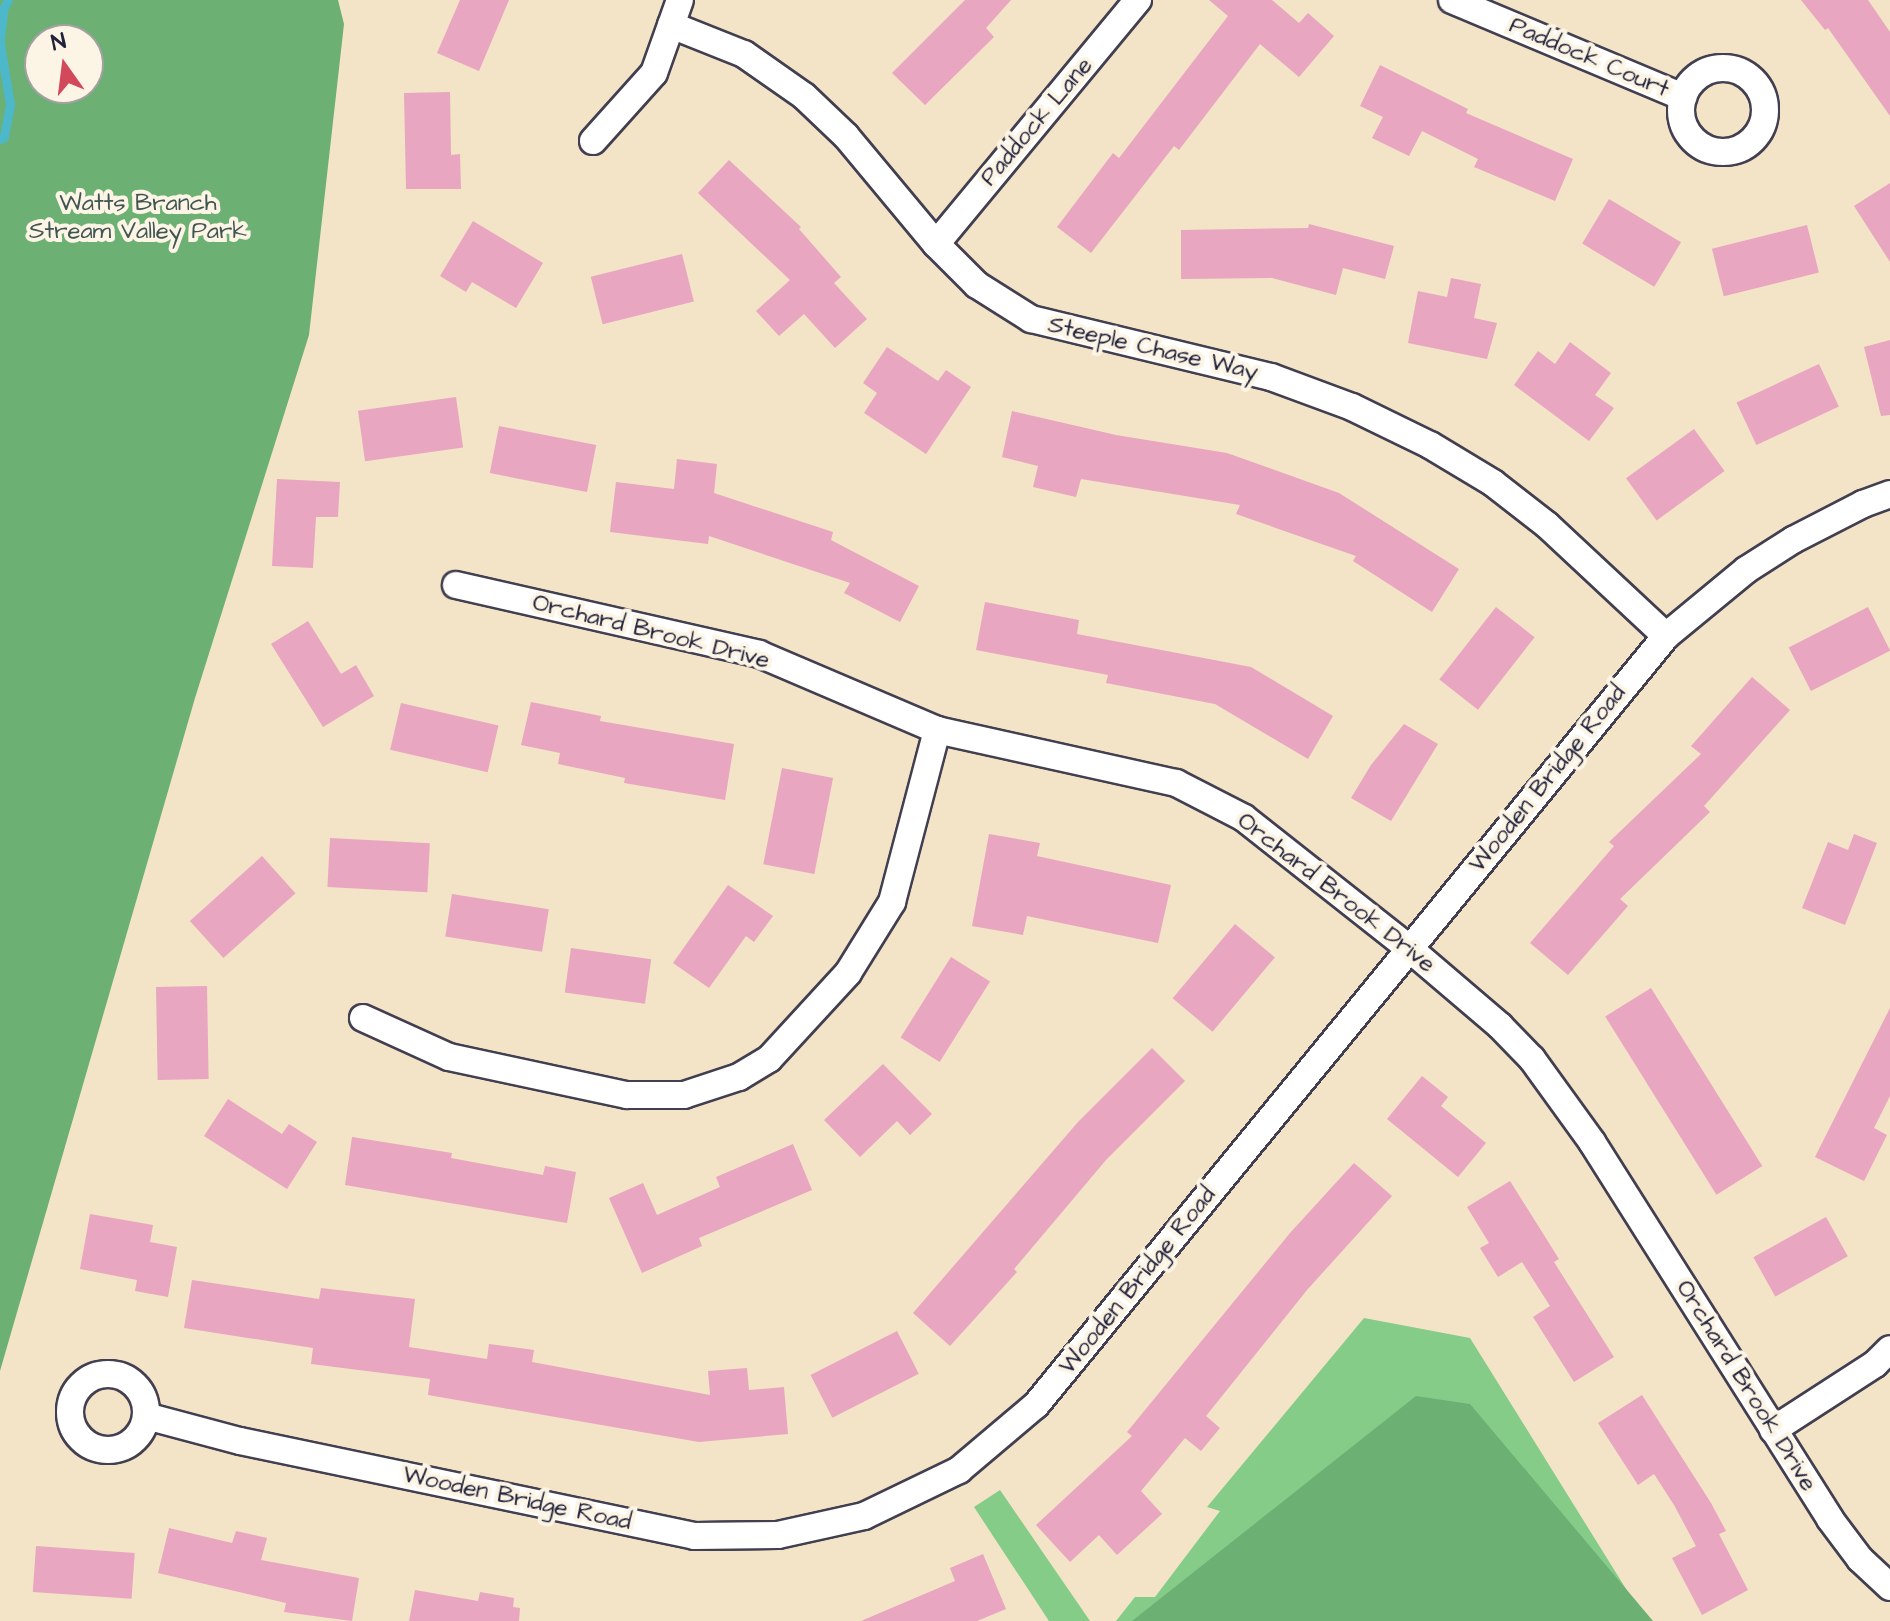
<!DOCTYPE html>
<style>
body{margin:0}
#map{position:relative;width:1890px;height:1621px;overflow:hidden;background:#f3e3c7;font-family:"Architects Daughter",sans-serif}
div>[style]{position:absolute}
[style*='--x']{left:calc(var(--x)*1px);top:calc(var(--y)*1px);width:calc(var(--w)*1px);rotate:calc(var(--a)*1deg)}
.green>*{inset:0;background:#85cc88}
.forest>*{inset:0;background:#6cb074}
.stream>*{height:9px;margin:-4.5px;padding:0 4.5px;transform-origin:4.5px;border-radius:4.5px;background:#4cb8c9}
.building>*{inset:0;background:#e8a6c1;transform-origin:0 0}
.roads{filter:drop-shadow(2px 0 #413f50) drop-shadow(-2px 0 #413f50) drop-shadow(0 2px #413f50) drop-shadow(0 -2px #413f50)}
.minor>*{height:26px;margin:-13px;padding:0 13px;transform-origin:13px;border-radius:13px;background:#fff}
.minor>.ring{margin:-13px;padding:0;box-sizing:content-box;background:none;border:26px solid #fff;border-radius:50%}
span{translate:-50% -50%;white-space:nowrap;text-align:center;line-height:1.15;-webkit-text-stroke:8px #fcf5e5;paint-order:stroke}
.street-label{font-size:24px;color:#22223b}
.park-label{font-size:24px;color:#405552}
.north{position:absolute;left:24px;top:24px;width:80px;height:80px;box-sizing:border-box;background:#fcf5e5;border:2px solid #a5a1a1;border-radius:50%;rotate:346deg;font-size:22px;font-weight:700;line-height:32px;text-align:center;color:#22223b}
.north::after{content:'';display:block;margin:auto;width:28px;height:36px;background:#d1495b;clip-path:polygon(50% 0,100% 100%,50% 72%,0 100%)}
</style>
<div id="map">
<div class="green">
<i style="clip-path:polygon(1364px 1318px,1470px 1338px,1646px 1621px,1116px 1621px,1135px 1597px,1155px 1597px,1220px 1511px,1207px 1507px)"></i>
<i style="clip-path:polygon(1000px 1490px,1090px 1621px,1049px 1621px,974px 1507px)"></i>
</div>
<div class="forest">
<i style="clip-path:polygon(evenodd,0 0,338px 0,344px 24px,309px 335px,195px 698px,0 1371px,0 0,88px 40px,88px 88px,40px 88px,40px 40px,88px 40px)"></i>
<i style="clip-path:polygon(1416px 1396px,1470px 1404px,1653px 1621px,1132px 1621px)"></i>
</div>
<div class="stream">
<i style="--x:0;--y:40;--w:31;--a:-84"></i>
<i style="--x:3;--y:9;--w:10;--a:-61"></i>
<i style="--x:0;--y:43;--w:63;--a:80.8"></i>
<i style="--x:10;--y:105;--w:33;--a:101"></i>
<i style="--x:4;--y:137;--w:4;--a:153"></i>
</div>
<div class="building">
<i style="clip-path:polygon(460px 0,509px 0,479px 71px,437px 53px)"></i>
<i style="clip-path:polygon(965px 0,1011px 0,986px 28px,994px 37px,925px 105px,892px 73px)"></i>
<i style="clip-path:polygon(1209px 0,1272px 0,1299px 23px,1308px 13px,1334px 36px,1299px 77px,1260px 44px,1179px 150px,1174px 146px,1091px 253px,1057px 227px,1113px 153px,1119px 158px,1228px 16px)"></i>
<i style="clip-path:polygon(1801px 0,1868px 0,1890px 32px,1890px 116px,1828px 28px,1825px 30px)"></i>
<i style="clip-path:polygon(1380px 65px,1468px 109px,1466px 113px,1573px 159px,1555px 201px,1474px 167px,1478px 159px,1422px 131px,1409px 156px,1372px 138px,1383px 117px,1360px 106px)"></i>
<i style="clip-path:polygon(450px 92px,451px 155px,460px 154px,461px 189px,406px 189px,404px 93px)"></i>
<i style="clip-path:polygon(729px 160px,801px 227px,799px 229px,841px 277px,834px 283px,867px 319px,835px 348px,804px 314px,779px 336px,756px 311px,790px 280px,698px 193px)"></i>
<i style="clip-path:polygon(1890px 183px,1890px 262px,1854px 206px)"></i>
<i style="left:1609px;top:199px;width:84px;height:52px;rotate:31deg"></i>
<i style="clip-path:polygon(473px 221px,543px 263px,516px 308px,472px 282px,466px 292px,440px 276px)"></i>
<i style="clip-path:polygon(1309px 224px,1394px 246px,1385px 279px,1343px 268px,1336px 295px,1272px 278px,1181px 279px,1181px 230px,1308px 228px)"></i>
<i style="left:1807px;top:225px;width:49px;height:98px;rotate:76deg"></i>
<i style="left:682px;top:254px;width:49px;height:94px;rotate:76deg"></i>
<i style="clip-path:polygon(1451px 278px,1481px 284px,1474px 318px,1497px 323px,1487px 359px,1408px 343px,1418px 291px,1447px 297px)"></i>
<i style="clip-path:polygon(1890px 340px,1890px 415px,1881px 416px,1864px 347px)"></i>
<i style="clip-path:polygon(1570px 342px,1611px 373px,1595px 395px,1614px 408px,1589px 441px,1514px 385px,1538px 351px,1555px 364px)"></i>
<i style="clip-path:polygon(887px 347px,938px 381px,946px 370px,971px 387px,926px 454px,864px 413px,877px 393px,863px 383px)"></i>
<i style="left:1819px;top:364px;width:47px;height:91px;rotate:65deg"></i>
<i style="left:456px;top:397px;width:51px;height:99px;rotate:82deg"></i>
<i style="clip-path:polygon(1012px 411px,1116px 435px,1227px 453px,1339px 493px,1459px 569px,1432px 612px,1353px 561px,1356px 556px,1236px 514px,1240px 505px,1081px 479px,1076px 497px,1033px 487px,1038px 466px,1002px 457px)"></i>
<i style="left:499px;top:426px;width:99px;height:48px;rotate:11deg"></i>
<i style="left:1694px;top:429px;width:52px;height:84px;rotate:54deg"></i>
<i style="clip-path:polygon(677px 459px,717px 464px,714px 493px,833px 532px,831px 540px,919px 586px,900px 622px,844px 593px,850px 583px,709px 536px,708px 544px,610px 532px,616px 482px,674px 489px)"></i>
<i style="clip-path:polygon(277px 479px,340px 482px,338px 517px,316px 517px,313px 568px,272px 566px)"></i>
<i style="clip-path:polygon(985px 602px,1079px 620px,1077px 634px,1251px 667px,1333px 716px,1308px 759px,1215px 704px,1106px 683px,1108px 675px,976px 650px)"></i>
<i style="left:1496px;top:607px;width:49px;height:92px;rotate:38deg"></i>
<i style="left:1868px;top:607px;width:49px;height:89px;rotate:63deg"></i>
<i style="clip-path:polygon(308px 621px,341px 674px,356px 665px,374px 696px,323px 727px,271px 644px)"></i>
<i style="clip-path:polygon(1752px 677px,1790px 710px,1704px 806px,1710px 812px,1620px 899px,1628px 906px,1568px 975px,1530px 943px,1614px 846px,1609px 842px,1701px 754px,1691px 746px)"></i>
<i style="clip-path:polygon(531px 702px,601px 716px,600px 721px,734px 744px,725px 800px,624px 783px,625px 778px,558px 764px,560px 753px,521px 745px)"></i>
<i style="left:401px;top:703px;width:100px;height:48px;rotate:13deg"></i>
<i style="clip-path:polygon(1404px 724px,1438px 744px,1391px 821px,1351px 798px,1371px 765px)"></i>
<i style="left:782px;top:768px;width:52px;height:98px;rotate:11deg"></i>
<i style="clip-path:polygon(989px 834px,1040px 843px,1037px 856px,1171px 885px,1158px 943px,1027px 916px,1023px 935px,972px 926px)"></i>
<i style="clip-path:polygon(1854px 834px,1877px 843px,1845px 925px,1802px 908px,1828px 842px,1848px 850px)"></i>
<i style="left:330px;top:838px;width:100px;height:49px;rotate:3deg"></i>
<i style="left:262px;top:856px;width:50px;height:97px;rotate:48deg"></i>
<i style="clip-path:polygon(728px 885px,773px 916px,754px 942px,746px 936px,709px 988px,673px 963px)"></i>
<i style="left:452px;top:894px;width:98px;height:43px;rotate:9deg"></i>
<i style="left:1235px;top:924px;width:52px;height:97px;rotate:40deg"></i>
<i style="left:571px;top:948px;width:81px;height:45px;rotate:8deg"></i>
<i style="left:951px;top:957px;width:46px;height:95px;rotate:32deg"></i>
<i style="left:207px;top:986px;width:93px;height:51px;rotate:89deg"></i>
<i style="left:1651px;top:988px;width:210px;height:54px;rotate:58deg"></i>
<i style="clip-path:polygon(1890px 1008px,1890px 1096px,1874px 1128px,1887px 1135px,1864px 1181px,1815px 1157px)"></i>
<i style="clip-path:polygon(1152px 1048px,1185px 1081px,1106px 1160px,1014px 1269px,1017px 1272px,950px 1346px,913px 1313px,1078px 1122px)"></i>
<i style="clip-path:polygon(883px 1064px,932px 1114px,910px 1135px,897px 1121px,860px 1157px,824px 1120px)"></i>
<i style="clip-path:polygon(1422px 1076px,1448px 1097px,1441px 1106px,1486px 1143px,1458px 1177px,1387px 1119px)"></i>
<i style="clip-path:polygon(228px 1099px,282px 1134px,289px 1124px,317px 1142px,287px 1189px,204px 1136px)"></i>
<i style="clip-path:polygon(352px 1137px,452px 1153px,451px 1158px,543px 1175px,545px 1166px,576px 1172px,567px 1223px,345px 1185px)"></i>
<i style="clip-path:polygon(793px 1144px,812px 1190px,699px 1238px,702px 1246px,642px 1273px,609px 1198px,643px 1183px,657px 1215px,720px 1187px,716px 1177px)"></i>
<i style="clip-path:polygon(1354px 1163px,1392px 1196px,1307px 1290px,1206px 1416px,1220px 1428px,1201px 1451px,1185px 1438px,1141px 1491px,1162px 1514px,1117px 1555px,1099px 1535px,1070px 1562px,1036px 1525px,1132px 1436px,1127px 1432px,1290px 1233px)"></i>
<i style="clip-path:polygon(1510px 1181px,1559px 1259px,1554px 1262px,1614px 1357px,1574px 1382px,1533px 1317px,1550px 1306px,1522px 1262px,1498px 1277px,1480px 1248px,1489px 1243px,1467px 1207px)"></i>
<i style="clip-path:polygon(90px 1214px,153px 1225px,150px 1242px,177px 1247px,168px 1297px,135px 1291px,137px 1280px,80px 1269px)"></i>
<i style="left:1826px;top:1217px;width:45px;height:83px;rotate:61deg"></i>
<i style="clip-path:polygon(192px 1280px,319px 1299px,321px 1288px,415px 1299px,409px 1347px,487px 1359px,489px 1344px,534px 1350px,532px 1362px,710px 1395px,708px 1371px,747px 1368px,749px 1390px,784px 1387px,788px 1434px,699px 1442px,428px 1395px,430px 1379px,311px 1364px,313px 1348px,184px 1328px)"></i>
<i style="left:897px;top:1331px;width:48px;height:97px;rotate:63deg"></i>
<i style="clip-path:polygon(1642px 1395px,1711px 1503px,1726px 1531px,1719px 1534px,1748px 1590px,1702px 1615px,1672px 1558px,1696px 1546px,1674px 1505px,1654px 1474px,1638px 1485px,1598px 1423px)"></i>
<i style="clip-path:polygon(169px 1528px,232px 1543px,236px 1531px,267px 1538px,261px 1560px,359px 1578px,352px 1621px,284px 1612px,286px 1603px,158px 1573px)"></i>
<i style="left:36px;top:1546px;width:99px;height:46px;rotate:4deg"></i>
<i style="clip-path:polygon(983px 1554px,1006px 1609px,977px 1621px,861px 1621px,955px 1581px,950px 1568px)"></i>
<i style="clip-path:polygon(415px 1590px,478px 1601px,480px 1592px,514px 1598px,513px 1607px,520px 1608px,519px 1621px,409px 1621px)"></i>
</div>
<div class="roads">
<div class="minor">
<i style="--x:1452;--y:0;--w:251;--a:22.8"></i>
<i style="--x:671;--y:25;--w:79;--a:21.7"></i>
<i style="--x:744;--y:54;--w:73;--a:35"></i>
<i style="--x:804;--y:96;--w:58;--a:43.6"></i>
<i style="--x:846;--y:136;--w:141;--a:50.2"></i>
<i style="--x:936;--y:244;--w:58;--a:45"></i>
<i style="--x:977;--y:285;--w:64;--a:32.2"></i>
<i style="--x:1031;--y:319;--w:247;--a:13.6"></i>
<i style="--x:1271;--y:377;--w:86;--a:20.3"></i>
<i style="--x:1352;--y:407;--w:87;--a:26"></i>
<i style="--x:1430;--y:445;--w:74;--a:31.1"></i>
<i style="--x:1493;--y:483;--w:68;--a:37.9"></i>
<i style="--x:1547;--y:525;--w:163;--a:43"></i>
<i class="ring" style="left:1681px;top:68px;width:58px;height:58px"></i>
<i style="--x:593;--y:141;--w:91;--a:-48.1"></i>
<i style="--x:654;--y:73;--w:77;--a:-70.4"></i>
<i style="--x:936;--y:244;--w:317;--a:-50.4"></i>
<i style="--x:456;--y:585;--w:311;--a:12.8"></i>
<i style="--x:759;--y:654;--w:194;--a:23.1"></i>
<i style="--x:937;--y:730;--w:245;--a:12.5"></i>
<i style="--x:1176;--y:783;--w:76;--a:27.2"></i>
<i style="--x:1244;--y:818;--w:213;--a:38.3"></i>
<i style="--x:1411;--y:950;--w:117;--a:40.5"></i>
<i style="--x:1500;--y:1026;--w:46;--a:45.9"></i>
<i style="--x:1532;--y:1059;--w:102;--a:54.1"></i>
<i style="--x:1592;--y:1142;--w:446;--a:57.7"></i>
<i style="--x:1830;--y:1519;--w:50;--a:53.1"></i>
<i style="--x:1860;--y:1559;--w:41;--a:43"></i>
<i style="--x:363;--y:1018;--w:94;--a:24.4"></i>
<i style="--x:449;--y:1057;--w:182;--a:12.1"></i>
<i style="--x:627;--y:1095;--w:57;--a:0"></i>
<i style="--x:684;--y:1095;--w:58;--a:-18.1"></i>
<i style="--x:739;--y:1077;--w:35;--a:-31"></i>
<i style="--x:769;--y:1059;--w:117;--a:-47.4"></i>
<i style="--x:848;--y:973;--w:84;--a:-58.2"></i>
<i style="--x:892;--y:902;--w:178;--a:-75.3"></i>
<i class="ring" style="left:70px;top:1374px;width:50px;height:50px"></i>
<i style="--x:146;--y:1416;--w:97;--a:14.9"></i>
<i style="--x:240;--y:1441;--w:464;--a:11.8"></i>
<i style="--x:694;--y:1536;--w:84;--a:-0.7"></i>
<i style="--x:778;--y:1535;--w:88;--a:-12.5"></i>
<i style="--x:864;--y:1516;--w:106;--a:-25.8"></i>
<i style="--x:959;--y:1470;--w:101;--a:-40.2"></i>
<i style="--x:1036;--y:1405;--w:994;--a:-50.67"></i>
<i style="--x:1666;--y:636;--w:104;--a:-39.5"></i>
<i style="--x:1746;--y:570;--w:56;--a:-32.6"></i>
<i style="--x:1793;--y:540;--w:79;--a:-27.2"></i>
<i style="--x:1863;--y:504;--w:29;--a:-20"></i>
<i style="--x:1773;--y:1430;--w:121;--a:-32.9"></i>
<i style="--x:1875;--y:1364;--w:21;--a:-45"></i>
</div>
</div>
<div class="street-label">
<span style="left:1589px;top:58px;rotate:23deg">Paddock Court</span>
<span style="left:1037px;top:122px;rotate:-50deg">Paddock Lane</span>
<span style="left:1153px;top:349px;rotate:13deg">Steeple Chase Way</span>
<span style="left:651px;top:632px;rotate:14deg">Orchard Brook Drive</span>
<span style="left:1548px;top:779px;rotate:-51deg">Wooden Bridge Road</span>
<span style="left:1336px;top:893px;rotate:38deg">Orchard Brook Drive</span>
<span style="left:1138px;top:1281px;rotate:-51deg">Wooden Bridge Road</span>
<span style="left:1746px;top:1386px;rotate:58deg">Orchard Brook Drive</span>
<span style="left:517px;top:1499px;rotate:12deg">Wooden Bridge Road</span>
</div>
<div class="park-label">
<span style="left:138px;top:218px">Watts Branch<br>Stream Valley Park</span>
</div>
<div class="north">N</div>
</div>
